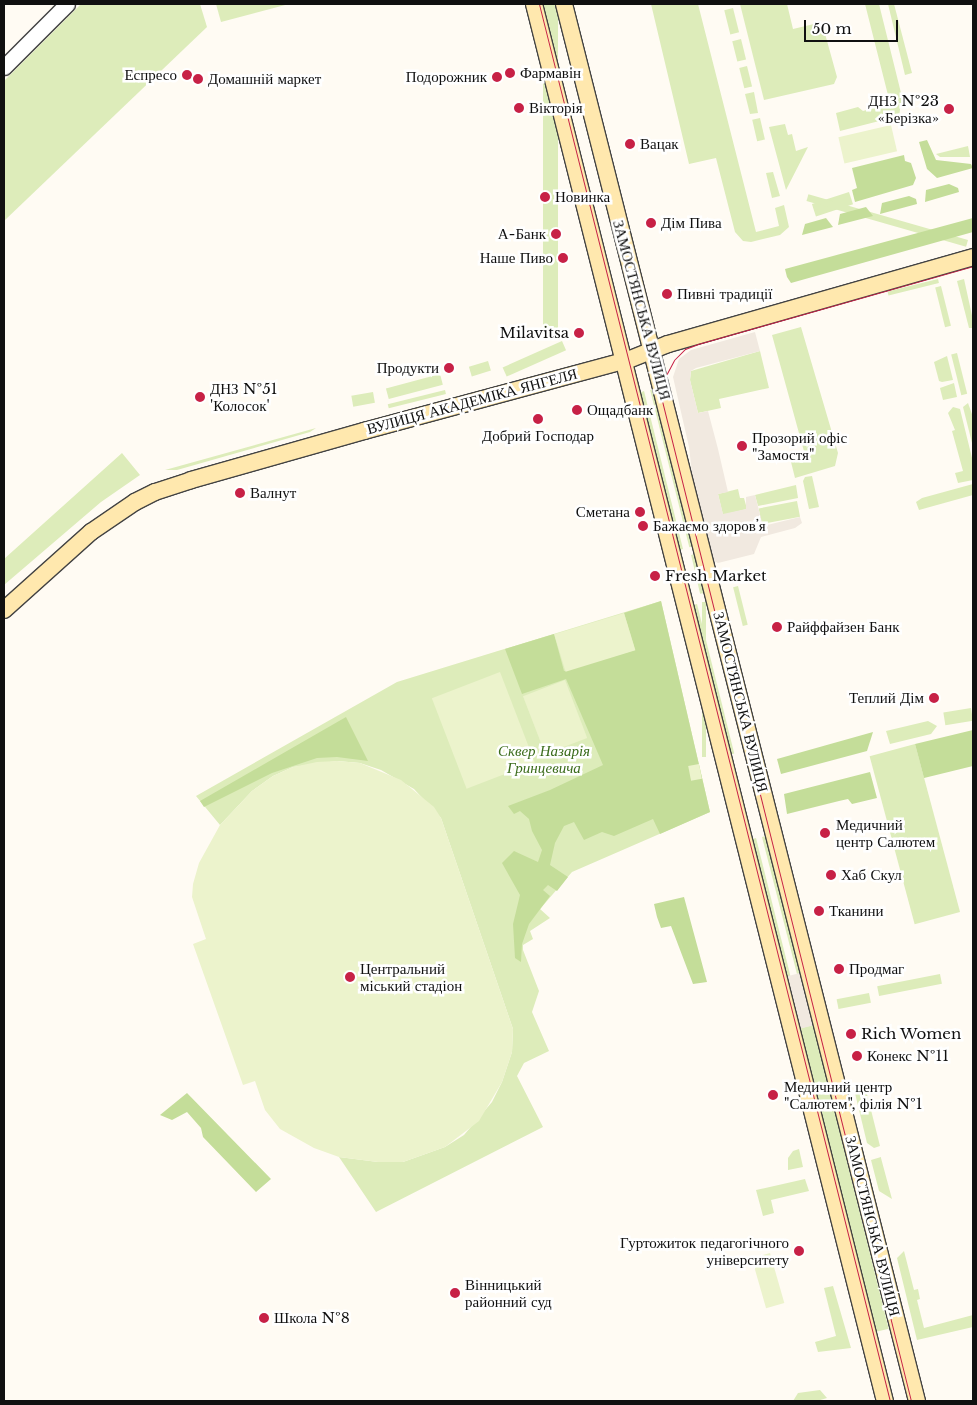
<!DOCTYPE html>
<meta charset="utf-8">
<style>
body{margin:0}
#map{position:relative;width:977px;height:1405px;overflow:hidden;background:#fffbf3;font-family:"Libre Baskerville",serif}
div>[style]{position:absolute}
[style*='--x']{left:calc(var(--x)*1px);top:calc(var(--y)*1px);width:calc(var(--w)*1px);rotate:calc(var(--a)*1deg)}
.green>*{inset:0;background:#ddecba;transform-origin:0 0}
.forest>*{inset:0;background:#c4dd99}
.pitch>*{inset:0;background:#ecf3cc;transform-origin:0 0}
.plaza>*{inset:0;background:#f1e9e0;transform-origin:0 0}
.roads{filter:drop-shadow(1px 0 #434343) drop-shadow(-1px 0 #434343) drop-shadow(0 1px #434343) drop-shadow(0 -1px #434343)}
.tertiary>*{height:15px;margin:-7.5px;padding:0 7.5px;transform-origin:7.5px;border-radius:7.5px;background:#fff}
.secondary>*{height:16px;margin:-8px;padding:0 8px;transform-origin:8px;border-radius:8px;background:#ffe8ae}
.tram>*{height:1px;margin:-0.5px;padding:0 0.5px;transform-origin:0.5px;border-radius:0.5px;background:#c72146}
.dots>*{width:14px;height:14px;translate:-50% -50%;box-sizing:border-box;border:2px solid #fff;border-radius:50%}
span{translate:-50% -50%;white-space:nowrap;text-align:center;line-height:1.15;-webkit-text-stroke:5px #fff;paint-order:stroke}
.poi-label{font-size:15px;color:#101010}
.left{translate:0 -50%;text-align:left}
.right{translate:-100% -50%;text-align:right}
.street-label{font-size:15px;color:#101010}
.park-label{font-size:15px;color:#3b6c1c;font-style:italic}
.frame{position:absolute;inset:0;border:5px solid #101010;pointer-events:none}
.scale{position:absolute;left:804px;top:20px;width:94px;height:22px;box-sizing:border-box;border:2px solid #101010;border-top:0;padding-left:6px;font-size:15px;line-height:18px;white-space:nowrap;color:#101010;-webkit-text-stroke:4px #fff;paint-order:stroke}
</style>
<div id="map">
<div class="green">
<i style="clip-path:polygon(81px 4px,200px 4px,207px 27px,4px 221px,4px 81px)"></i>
<i style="clip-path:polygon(216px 4px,289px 4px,221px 22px)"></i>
<i style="left:543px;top:4px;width:15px;height:331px"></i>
<i style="clip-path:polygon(651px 4px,698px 4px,756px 232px,779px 226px,775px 208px,784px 205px,789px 227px,780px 235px,751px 242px,743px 241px,735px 232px,716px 158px,689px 164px)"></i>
<i style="clip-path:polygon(740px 4px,787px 4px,793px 29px,814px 24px,824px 30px,837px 77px,834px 84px,764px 100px)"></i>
<i style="clip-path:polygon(865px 4px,879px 4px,902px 97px,899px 116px,840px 131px,836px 113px,858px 107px,863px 111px,890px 103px)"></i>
<i style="clip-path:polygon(888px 4px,894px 4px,912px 73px,905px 75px)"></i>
<i style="left:733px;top:8px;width:25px;height:9px;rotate:76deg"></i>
<i style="left:741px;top:39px;width:21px;height:9px;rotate:76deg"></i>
<i style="left:747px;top:66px;width:21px;height:8px;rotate:76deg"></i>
<i style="clip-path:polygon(754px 92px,758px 113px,750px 114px,745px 94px)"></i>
<i style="left:760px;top:118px;width:22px;height:8px;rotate:77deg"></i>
<i style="clip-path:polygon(785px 124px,788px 135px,792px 134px,796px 151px,808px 147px,786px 190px,769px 127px)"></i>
<i style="clip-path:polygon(968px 146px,970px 157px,940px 157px,936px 154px)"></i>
<i style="clip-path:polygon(773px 172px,780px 196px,772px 198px,766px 173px)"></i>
<i style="left:849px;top:192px;width:13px;height:39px;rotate:72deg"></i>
<i style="left:968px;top:240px;width:7px;height:166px;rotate:106deg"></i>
<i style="left:938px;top:279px;width:4px;height:52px;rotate:76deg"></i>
<i style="clip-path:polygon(964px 279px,973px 320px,973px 328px,969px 328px,957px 281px)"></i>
<i style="left:941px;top:286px;width:41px;height:6px;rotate:76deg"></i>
<i style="clip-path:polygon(801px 327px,838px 453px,835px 466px,795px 478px,790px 458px,805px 455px,772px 335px)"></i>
<i style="left:562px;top:341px;width:10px;height:65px;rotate:66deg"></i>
<i style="clip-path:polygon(760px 351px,769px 388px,719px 399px,721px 408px,698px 413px,690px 380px,691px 371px)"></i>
<i style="left:957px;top:353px;width:42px;height:6px;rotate:76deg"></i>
<i style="clip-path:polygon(947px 356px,953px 380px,942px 382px,939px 381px,934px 362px)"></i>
<i style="left:488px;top:361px;width:10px;height:20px;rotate:73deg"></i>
<i style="left:440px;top:374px;width:11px;height:56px;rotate:75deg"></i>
<i style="clip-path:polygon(954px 383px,957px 397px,943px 400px,940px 388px)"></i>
<i style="left:654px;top:389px;width:162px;height:4px;rotate:76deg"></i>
<i style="left:445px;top:390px;width:4px;height:59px;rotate:76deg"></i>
<i style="clip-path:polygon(644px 391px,683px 549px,679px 550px,639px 393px)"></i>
<i style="left:373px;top:392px;width:11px;height:22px;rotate:80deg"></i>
<i style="clip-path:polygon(968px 403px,973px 417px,973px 447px,963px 407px)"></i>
<i style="clip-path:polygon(953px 407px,960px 409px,973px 462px,973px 480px,958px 483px,955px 473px,963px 471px,952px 431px,955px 430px,948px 413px)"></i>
<i style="clip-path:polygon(316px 428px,310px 432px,177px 470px,165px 470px)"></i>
<i style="clip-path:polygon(122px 453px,140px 475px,101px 502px,4px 585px,4px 559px)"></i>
<i style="clip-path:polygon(812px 476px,819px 507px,809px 509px,803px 481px,805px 477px)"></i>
<i style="clip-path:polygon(973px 484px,973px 495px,919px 510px,916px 502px,922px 498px)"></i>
<i style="clip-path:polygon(796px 485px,798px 498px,758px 506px,755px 495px)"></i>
<i style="clip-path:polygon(738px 489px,740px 498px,744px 498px,747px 509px,723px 515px,718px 494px)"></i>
<i style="left:797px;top:501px;width:16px;height:39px;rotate:79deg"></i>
<i style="left:695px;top:554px;width:40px;height:4px;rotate:77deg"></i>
<i style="left:738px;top:586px;width:40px;height:5px;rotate:76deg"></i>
<i style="clip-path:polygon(661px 601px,710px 812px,572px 872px,540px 909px,550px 918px,530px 931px,533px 939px,523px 945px,523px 950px,539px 991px,532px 1012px,549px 1051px,524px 1063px,517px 1076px,543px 1127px,376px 1212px,339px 1157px,378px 1162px,403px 1162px,445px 1147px,464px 1135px,492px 1102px,502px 1082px,512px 1052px,513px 1029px,441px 818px,414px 789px,381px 770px,360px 763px,337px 761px,293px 767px,273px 776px,252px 791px,220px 825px,196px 796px,397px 682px)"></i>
<i style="left:702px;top:602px;width:4px;height:155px"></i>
<i style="left:697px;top:604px;width:154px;height:4px;rotate:76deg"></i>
<i style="left:971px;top:708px;width:13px;height:28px;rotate:81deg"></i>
<i style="clip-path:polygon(928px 721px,937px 726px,931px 734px,890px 744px,886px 731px)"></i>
<i style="left:915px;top:744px;width:174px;height:47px;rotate:75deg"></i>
<i style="clip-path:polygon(766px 836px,800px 973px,797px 974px,762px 837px)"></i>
<i style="left:756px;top:838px;width:142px;height:4px;rotate:76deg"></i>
<i style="left:940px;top:974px;width:10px;height:64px;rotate:79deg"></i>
<i style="left:869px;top:993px;width:10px;height:33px;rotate:79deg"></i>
<i style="left:813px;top:1025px;width:313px;height:14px;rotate:76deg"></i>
<i style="clip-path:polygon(862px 1087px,866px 1090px,880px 1146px,874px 1148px,867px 1143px,854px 1089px)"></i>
<i style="clip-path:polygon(799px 1149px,803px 1167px,788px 1170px,788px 1158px,793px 1151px)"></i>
<i style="clip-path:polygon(881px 1157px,881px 1158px,892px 1199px,879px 1191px,871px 1160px)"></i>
<i style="clip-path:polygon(805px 1179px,809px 1191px,771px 1200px,774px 1213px,763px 1216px,756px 1190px)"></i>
<i style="clip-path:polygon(904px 1251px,914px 1290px,918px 1289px,920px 1299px,917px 1300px,924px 1328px,973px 1315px,973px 1327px,917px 1340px,897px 1258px)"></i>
<i style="clip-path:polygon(833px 1286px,851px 1348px,818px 1352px,815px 1342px,836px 1336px,824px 1288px)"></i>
<i style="clip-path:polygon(820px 1390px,827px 1398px,817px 1401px,793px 1401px,798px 1393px)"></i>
</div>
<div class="forest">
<i style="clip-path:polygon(927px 140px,936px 160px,971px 164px,973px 168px,937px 178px,927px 169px,919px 142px)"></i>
<i style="clip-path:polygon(904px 155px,905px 161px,911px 163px,916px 178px,913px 185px,855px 202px,852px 190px,857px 188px,852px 168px)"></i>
<i style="clip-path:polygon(949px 184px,958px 188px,959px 192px,925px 202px,926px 190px)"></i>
<i style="clip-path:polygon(909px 196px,916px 199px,917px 204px,880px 214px,882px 203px)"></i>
<i style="clip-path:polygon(866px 207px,873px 216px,838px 225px,840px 214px)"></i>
<i style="clip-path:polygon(826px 218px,833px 227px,802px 235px,805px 224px)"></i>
<i style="clip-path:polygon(973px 218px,973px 232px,791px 283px,787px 277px,785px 269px)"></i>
<i style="clip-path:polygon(661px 601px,710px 812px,660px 834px,653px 819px,614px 836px,602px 832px,584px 840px,574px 822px,564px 826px,555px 843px,550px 865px,568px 877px,557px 891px,548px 885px,543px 890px,550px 896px,529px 924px,522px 944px,521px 962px,515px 958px,513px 924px,520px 895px,502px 863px,514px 851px,538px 862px,542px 850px,532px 831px,529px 819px,520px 811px,514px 814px,508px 806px,550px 790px,603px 765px,566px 679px,522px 694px,505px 649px,554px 634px,564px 671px,635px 650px,624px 613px)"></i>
<i style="clip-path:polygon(346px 717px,368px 761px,337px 757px,317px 758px,272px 773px,204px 807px,200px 801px)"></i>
<i style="clip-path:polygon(973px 730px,973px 766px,924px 778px,915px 744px)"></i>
<i style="clip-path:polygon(873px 732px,867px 751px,781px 774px,777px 759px)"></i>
<i style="clip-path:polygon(870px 772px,877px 798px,852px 804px,848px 799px,839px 801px,787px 814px,784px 794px)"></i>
<i style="clip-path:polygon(684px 897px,707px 982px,693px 984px,671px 926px,661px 928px,657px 917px,654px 904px)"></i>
<i style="clip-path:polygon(187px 1093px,271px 1179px,256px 1192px,203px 1137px,201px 1128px,187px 1112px,172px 1120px,160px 1115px)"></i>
</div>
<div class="pitch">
<i style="left:891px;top:125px;width:27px;height:54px;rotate:77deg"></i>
<i style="left:624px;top:613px;width:39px;height:73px;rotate:73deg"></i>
<i style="left:500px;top:672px;width:97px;height:73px;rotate:69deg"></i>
<i style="left:565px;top:680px;width:62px;height:45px;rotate:69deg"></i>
<i style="clip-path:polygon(337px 761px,360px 763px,401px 780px,434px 807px,441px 818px,513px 1029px,512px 1052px,502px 1082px,479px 1121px,445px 1147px,403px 1162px,378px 1162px,339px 1157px,314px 1148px,280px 1129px,265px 1110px,255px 1081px,243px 1085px,193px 944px,206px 939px,192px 897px,193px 884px,199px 863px,220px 825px,252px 791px,273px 776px,293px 767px,317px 762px)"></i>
<i style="left:699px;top:764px;width:15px;height:11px;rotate:79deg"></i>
<i style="left:770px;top:1253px;width:52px;height:19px;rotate:74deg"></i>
</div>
<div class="plaza">
<i style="clip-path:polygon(755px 332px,760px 351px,696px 368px,691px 371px,690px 380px,698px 413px,708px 411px,718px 449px,728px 492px,718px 494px,723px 514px,746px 509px,746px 497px,755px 495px,763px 526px,800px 517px,802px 523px,795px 528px,761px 537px,754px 554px,718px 563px,712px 560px,693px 482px,689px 447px,673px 377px,679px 359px,691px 350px)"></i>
<i style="left:800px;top:973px;width:54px;height:14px;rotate:76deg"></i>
</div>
<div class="roads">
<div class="tertiary">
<i style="--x:4;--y:67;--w:89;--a:-45"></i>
</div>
<div class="secondary">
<i style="--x:534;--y:4;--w:1440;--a:75.9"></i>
<i style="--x:564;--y:4;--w:1441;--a:75.82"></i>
<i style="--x:4;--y:610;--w:117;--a:-41.9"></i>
<i style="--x:91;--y:532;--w:53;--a:-34.3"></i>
<i style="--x:135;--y:502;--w:22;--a:-27"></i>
<i style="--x:155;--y:492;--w:38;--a:-18"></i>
<i style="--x:191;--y:480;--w:180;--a:-15.8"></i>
<i style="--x:364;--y:431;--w:273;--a:-15.1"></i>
<i style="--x:628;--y:360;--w:43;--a:-21.8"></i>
<i style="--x:668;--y:344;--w:317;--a:-15.9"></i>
</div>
</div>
<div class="tram">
<i style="--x:539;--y:4;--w:1440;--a:75.9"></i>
<i style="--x:911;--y:1401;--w:1035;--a:-103.98"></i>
<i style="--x:661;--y:397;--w:18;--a:-81"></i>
<i style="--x:664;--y:379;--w:21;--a:-62"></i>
<i style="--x:674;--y:360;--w:16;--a:-45"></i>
<i style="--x:685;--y:349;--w:14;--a:-21"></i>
<i style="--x:698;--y:344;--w:286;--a:-15.8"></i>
</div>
<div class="dots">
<i style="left:510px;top:73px;background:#c72146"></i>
<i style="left:187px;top:75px;background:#c72146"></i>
<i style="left:497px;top:77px;background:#c72146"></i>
<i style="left:198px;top:79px;background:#c72146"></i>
<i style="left:519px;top:108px;background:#c72146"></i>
<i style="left:949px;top:109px;background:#c72146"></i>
<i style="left:630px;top:144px;background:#c72146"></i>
<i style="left:545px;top:197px;background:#c72146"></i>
<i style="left:651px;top:223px;background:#c72146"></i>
<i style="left:556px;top:234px;background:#c72146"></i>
<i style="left:563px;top:258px;background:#c72146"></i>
<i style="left:667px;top:294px;background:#c72146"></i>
<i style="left:579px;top:333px;background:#c72146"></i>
<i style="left:449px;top:368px;background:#c72146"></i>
<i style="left:200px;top:397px;background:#c72146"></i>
<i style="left:577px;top:410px;background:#c72146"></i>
<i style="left:538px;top:419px;background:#c72146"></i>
<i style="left:742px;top:446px;background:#c72146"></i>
<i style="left:240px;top:493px;background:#c72146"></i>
<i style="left:640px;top:512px;background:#c72146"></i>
<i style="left:643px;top:526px;background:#c72146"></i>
<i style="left:655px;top:576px;background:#c72146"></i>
<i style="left:777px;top:627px;background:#c72146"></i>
<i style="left:934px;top:698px;background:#c72146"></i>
<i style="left:825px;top:833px;background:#c72146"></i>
<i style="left:831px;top:875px;background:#c72146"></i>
<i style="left:819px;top:911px;background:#c72146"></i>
<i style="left:839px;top:969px;background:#c72146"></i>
<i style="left:350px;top:977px;background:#c72146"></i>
<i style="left:851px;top:1034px;background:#c72146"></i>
<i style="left:857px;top:1056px;background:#c72146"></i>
<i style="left:773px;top:1095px;background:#c72146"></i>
<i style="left:799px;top:1251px;background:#c72146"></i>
<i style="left:455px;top:1293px;background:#c72146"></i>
<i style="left:264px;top:1318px;background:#c72146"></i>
</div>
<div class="poi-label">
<span class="left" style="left:520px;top:73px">Фармавін</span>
<span class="right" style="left:177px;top:75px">Еспресо</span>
<span class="right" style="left:487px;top:77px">Подорожник</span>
<span class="left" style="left:208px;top:79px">Домашній маркет</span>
<span class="right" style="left:939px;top:109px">ДНЗ №23<br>«Берізка»</span>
<span class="left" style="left:529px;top:108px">Вікторія</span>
<span class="left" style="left:640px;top:144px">Вацак</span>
<span class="left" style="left:555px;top:197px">Новинка</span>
<span class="left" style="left:661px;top:223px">Дім Пива</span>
<span class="right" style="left:546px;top:234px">А-Банк</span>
<span class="right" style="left:553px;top:258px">Наше Пиво</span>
<span class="left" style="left:677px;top:294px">Пивні традиції</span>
<span class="right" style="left:569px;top:333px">Milavitsa</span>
<span class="right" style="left:439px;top:368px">Продукти</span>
<span class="left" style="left:210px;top:397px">ДНЗ №51<br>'Колосок'</span>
<span class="left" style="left:587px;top:410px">Ощадбанк</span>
<span style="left:538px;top:436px">Добрий Господар</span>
<span class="left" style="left:752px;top:446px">Прозорий офіс<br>"Замостя"</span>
<span class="left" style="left:250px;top:493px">Валнут</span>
<span class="right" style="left:630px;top:512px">Сметана</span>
<span class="left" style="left:653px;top:526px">Бажаємо здоровʼя</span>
<span class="left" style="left:665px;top:576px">Fresh Market</span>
<span class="left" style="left:787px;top:627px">Райффайзен Банк</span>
<span class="right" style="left:924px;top:698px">Теплий Дім</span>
<span class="left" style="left:836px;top:833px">Медичний<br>центр Салютем</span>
<span class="left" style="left:841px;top:875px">Хаб Скул</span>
<span class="left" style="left:829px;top:911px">Тканини</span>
<span class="left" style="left:360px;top:977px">Центральний<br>міський стадіон</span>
<span class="left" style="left:849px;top:969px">Продмаг</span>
<span class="left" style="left:861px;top:1034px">Rich Women</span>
<span class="left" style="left:867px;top:1056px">Конекс №11</span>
<span class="left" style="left:784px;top:1095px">Медичний центр<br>"Салютем", філія №1</span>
<span class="right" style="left:789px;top:1251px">Гуртожиток педагогічного<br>університету</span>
<span class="left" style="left:465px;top:1293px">Вінницький<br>районний суд</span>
<span class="left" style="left:274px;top:1318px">Школа №8</span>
</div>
<div class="street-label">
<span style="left:642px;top:310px;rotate:75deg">ЗАМОСТЯНСЬКА ВУЛИЦЯ</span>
<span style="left:472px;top:401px;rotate:-15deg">ВУЛИЦЯ АКАДЕМІКА ЯНГЕЛЯ</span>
<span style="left:741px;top:702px;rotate:76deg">ЗАМОСТЯНСЬКА ВУЛИЦЯ</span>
<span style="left:873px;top:1226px;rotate:76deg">ЗАМОСТЯНСЬКА ВУЛИЦЯ</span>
</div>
<div class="park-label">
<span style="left:544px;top:759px">Сквер Назарія<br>Гринцевича</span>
</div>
<div class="frame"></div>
<div class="scale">50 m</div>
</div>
